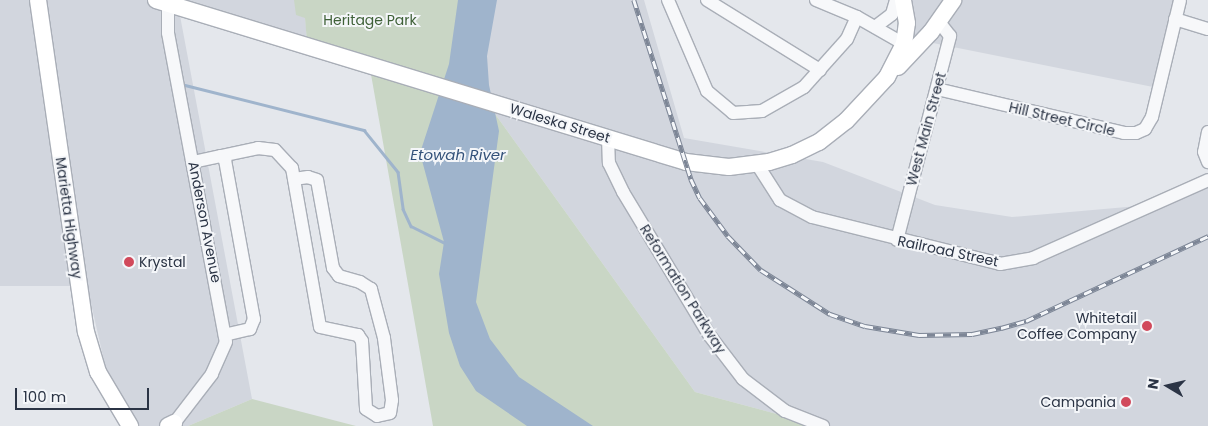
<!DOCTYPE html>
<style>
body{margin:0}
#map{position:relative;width:1208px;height:426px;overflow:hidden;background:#e4e7ec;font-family:Poppins,sans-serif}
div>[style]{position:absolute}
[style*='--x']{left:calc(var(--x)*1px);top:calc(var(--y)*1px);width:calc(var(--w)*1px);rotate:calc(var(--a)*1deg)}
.built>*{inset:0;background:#d2d6de}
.green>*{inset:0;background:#c9d6c5}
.water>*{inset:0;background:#9fb4cc}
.stream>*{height:2.5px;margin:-1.25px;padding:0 1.25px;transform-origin:1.25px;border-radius:1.25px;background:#9fb4cc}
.roads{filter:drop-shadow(1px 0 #a9aeb7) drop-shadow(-1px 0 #a9aeb7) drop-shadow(0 1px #a9aeb7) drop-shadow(0 -1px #a9aeb7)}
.minor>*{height:12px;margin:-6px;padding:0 6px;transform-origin:6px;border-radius:6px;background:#f7f8fa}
.major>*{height:16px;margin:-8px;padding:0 8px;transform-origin:8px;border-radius:8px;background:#fff}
.rail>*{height:4.5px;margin-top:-2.25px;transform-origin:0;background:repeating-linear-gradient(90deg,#f4f6f9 0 8px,#7d8696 0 16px);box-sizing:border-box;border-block:1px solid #7d8696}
.dots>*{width:14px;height:14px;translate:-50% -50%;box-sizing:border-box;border:2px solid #f4f6f9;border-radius:50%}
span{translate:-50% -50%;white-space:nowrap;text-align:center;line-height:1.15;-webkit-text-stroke:4px #f4f6f9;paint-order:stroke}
.park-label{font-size:14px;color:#3f6138}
.street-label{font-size:14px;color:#2b3445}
.poi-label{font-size:14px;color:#2b3445}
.left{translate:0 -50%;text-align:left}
.right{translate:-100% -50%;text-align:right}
.water-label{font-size:15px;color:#34527a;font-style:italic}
.north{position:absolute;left:1143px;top:361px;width:50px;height:50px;-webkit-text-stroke:4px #f4f6f9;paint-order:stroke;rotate:279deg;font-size:14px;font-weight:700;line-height:20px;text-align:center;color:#2b3445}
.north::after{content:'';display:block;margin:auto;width:18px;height:22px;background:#2b3445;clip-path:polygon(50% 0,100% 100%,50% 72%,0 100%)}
.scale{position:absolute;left:15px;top:388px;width:134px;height:22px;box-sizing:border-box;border:2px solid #2b3445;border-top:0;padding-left:6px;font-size:15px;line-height:18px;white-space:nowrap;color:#2b3445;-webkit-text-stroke:4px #f4f6f9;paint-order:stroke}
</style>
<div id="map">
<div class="built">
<i style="clip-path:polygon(0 0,304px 0,307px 42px,178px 5px,252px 399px,188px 426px,130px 426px,105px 365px,87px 286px,0 286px)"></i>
<i style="clip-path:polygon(487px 0,644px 0,684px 138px,823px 162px,935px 205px,1012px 217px,1138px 206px,1208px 182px,1208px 426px,821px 426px,695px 392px,485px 100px)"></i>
<i style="clip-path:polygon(900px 0,1183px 0,1158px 88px,908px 38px)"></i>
</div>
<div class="green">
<i style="clip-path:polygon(294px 0,487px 0,485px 100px,695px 392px,821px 426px,433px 426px,369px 63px,307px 42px,305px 18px,296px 15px)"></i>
<i style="clip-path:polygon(252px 399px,356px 426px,188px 426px)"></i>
</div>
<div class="water">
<i style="clip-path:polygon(458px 0,497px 0,487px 56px,489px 85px,499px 131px,476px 302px,490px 339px,519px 377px,593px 426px,527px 426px,476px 391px,460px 366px,449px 333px,439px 274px,444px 242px,420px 153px,449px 64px)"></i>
</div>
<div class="stream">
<i style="--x:185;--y:85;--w:185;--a:14.1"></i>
<i style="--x:364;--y:130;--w:54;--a:51"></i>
<i style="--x:398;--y:172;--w:37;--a:82"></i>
<i style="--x:403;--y:209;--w:19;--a:65"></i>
<i style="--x:411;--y:226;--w:40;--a:26.6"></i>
</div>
<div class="roads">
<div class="minor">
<i style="--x:668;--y:0;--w:99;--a:66.8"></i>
<i style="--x:707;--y:91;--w:34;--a:40"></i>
<i style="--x:733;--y:113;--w:29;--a:-4"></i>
<i style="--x:762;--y:111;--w:48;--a:-29.7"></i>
<i style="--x:804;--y:87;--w:64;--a:-48.1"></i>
<i style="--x:847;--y:39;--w:24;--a:-66"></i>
<i style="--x:707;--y:0;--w:133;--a:31.8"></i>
<i style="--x:816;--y:0;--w:44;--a:22.5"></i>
<i style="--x:857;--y:17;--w:54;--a:29.9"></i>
<i style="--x:168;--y:4;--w:29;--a:90"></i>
<i style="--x:168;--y:33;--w:314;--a:79.4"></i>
<i style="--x:226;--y:342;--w:35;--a:114"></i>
<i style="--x:212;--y:374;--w:66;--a:127.6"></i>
<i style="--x:1175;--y:19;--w:34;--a:17"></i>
<i style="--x:875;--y:27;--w:21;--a:-37"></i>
<i style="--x:892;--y:14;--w:15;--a:-74"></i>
<i style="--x:937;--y:89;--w:192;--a:13.2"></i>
<i style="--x:1124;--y:133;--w:12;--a:0"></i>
<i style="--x:1136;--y:133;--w:10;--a:-24"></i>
<i style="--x:1145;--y:129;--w:14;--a:-60"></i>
<i style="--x:1152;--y:117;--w:120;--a:-76.5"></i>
<i style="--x:1208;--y:132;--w:20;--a:101"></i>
<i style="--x:1204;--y:152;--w:11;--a:68"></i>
<i style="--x:608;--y:138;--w:25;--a:88"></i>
<i style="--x:609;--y:163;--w:32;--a:64"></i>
<i style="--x:623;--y:192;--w:168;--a:58.9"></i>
<i style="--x:710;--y:336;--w:54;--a:52.5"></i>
<i style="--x:743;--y:379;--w:53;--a:37.3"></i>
<i style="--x:785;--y:411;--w:41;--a:21.5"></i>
<i style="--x:221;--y:156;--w:38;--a:-12"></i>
<i style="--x:258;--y:148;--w:17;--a:7"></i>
<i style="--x:275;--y:150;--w:25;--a:47"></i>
<i style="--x:292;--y:168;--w:161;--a:80"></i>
<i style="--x:320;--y:327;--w:39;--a:12"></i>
<i style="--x:358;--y:335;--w:7;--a:56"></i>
<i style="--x:362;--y:341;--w:68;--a:86.6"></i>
<i style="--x:366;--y:409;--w:13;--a:32"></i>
<i style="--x:377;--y:416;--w:13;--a:-13"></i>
<i style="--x:390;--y:413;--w:13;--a:-81"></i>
<i style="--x:392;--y:400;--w:63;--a:-97.4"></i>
<i style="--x:384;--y:338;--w:51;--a:-104.9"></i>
<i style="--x:371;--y:289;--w:13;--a:-148"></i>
<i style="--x:360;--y:282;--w:22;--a:-164"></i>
<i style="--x:339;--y:276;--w:10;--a:-127"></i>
<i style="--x:333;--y:268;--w:89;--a:-100.3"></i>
<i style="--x:317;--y:180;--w:9;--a:-162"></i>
<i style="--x:308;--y:177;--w:14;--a:172"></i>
<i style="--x:193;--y:162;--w:29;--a:-12"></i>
<i style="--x:221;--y:156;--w:6;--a:45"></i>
<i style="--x:225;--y:160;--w:162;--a:79.7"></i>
<i style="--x:254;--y:319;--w:11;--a:112"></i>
<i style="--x:250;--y:329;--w:26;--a:167"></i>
<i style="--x:757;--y:164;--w:43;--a:57.4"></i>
<i style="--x:780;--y:200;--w:36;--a:28"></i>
<i style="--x:812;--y:217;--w:194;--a:14"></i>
<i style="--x:1000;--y:264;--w:34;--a:-10"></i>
<i style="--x:1033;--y:258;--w:192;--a:-24"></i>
<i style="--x:897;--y:240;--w:211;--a:-75.4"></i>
<i style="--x:950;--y:36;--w:18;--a:-128"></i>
</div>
<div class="major">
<i style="--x:38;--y:0;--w:335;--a:81.8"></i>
<i style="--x:86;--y:332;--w:42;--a:73.3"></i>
<i style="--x:98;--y:372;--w:63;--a:59.3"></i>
<i style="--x:156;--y:0;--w:554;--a:17"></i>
<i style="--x:686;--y:162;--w:43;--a:6.6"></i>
<i style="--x:729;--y:167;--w:40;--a:-7.1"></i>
<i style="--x:769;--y:162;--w:24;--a:-17"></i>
<i style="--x:792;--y:155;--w:30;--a:-26"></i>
<i style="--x:819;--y:142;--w:34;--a:-38"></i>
<i style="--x:846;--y:121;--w:60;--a:-47"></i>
<i style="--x:887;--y:77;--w:37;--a:-63"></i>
<i style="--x:904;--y:44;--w:21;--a:-82"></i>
<i style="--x:907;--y:23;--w:23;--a:-100"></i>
<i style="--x:898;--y:67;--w:48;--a:-46.7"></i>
<i style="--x:931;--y:32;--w:39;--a:-55"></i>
<i style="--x:168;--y:426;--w:7;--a:-27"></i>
</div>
</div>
<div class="rail">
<i style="--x:634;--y:0;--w:188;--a:72.3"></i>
<i style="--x:691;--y:179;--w:21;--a:65"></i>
<i style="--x:700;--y:198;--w:47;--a:53.6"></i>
<i style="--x:728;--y:236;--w:47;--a:45.9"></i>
<i style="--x:761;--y:270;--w:82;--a:32.5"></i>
<i style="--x:830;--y:314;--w:37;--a:19"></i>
<i style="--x:865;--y:326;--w:55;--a:9.5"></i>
<i style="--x:919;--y:335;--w:53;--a:-1.1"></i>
<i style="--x:972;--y:334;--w:30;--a:-12"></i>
<i style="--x:1001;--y:328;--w:26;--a:-16"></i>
<i style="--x:1026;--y:321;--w:201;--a:-25"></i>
</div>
<div class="dots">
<i style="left:129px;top:262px;background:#d1495b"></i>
<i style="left:1147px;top:326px;background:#d1495b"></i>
<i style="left:1126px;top:402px;background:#d1495b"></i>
</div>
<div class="park-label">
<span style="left:370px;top:20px">Heritage Park</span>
</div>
<div class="street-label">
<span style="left:1062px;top:119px;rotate:13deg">Hill Street Circle</span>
<span style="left:560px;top:123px;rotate:17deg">Waleska Street</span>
<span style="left:926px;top:129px;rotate:-75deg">West Main Street</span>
<span style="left:69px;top:218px;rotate:82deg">Marietta Highway</span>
<span style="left:205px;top:222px;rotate:79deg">Anderson Avenue</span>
<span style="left:948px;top:251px;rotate:12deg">Railroad Street</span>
<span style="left:683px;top:289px;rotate:58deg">Reformation Parkway</span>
</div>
<div class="poi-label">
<span class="left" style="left:139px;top:262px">Krystal</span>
<span class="right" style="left:1137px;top:326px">Whitetail<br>Coffee Company</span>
<span class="right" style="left:1116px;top:402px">Campania</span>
</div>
<div class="water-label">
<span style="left:458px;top:155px">Etowah River</span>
</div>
<div class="north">N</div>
<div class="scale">100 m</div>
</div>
